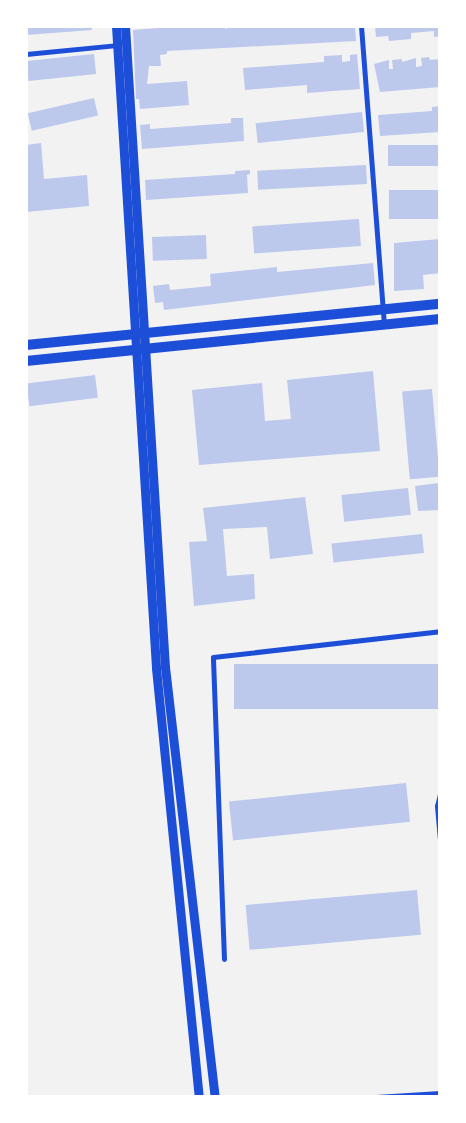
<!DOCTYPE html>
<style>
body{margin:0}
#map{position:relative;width:466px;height:1123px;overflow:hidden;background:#f2f2f2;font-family:Lora,serif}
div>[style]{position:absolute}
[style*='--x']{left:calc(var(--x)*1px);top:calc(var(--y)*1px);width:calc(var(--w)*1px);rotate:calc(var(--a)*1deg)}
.building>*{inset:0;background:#bdc9ec;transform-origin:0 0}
.minor>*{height:5px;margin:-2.5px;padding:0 2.5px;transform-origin:2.5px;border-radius:2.5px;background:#1d4ed8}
.tertiary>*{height:9px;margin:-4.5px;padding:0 4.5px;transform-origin:4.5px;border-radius:4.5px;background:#1d4ed8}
.secondary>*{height:10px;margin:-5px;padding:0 5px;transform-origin:5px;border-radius:5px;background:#1d4ed8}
span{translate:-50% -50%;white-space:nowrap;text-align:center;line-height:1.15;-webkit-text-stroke:5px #fff;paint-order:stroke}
.frame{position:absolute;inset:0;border:28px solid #fff;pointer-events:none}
</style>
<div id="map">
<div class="building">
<i style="clip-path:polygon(26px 26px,91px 26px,92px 30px,26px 35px)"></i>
<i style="clip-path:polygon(183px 26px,225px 26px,225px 29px,234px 26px,355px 26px,356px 41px,167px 51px,167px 54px,160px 55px,161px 66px,149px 66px,147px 84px,187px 81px,189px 105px,140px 109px,139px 99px,136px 99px,133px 30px)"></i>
<i style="clip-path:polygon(375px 26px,440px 26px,440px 36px,434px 37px,434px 31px,411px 33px,411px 39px,389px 41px,388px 36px,376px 37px)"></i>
<i style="left:94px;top:54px;width:20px;height:68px;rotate:84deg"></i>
<i style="clip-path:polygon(357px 54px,360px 89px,307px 93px,307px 85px,245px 90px,243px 68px,324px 62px,324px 56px,342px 55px,342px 62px,350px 61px,350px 55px)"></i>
<i style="clip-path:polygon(429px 57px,430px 60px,440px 59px,440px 87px,380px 92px,374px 64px,389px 60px,389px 69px,393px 69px,392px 60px,402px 59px,402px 62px,416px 58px,416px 67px,422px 66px,421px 58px)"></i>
<i style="left:94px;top:98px;width:18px;height:68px;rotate:77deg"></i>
<i style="clip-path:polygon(440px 106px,440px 132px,380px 136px,378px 115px,432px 111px,432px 107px)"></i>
<i style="left:362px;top:112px;width:20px;height:107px;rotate:84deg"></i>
<i style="clip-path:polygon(231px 118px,243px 118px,244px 141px,142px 149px,140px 125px,150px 124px,150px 129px,231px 123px)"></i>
<i style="clip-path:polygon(41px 143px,44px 179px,87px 175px,89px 206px,26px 212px,26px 145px)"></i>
<i style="left:440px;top:145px;width:21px;height:52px;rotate:90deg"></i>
<i style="left:366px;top:165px;width:19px;height:109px;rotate:87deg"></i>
<i style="clip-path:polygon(250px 170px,250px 174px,247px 175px,248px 193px,146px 200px,145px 180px,235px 174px,235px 171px)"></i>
<i style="left:440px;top:190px;width:29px;height:51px;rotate:90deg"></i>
<i style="left:359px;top:219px;width:27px;height:107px;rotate:86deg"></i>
<i style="left:206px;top:235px;width:24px;height:54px;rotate:88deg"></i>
<i style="clip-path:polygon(440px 239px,440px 273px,423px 275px,424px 289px,394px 291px,394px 243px)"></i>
<i style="clip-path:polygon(373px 263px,375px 285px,164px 310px,163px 302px,155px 303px,153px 286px,169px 284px,170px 290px,211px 286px,210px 274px,277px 267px,277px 272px)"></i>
<i style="clip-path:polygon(373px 371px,380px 451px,199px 465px,192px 390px,262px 383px,265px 421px,291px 419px,287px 380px)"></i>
<i style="left:95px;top:375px;width:23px;height:69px;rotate:83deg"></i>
<i style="left:432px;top:389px;width:88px;height:30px;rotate:85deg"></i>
<i style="clip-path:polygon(439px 483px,440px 510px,418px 511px,415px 486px)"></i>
<i style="left:408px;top:488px;width:27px;height:67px;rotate:84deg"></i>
<i style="clip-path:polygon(305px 497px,313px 554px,270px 559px,267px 527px,223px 529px,227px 576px,254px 574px,255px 599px,194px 606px,189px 542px,207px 541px,203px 508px)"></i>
<i style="left:422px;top:534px;width:19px;height:91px;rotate:84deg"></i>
<i style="left:440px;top:664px;width:45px;height:206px;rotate:90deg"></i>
<i style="left:406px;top:783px;width:39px;height:178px;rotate:84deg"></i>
<i style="left:417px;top:890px;width:45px;height:172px;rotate:85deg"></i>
</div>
<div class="minor">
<i style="--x:361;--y:26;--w:299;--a:85.6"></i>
<i style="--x:26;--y:54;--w:91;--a:-5.6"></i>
<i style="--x:440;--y:794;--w:12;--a:104"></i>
<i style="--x:437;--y:806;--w:32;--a:85"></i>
<i style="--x:224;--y:959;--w:302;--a:-92.1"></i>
<i style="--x:213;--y:657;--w:228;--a:-6.5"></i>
<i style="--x:376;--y:1097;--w:64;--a:-3.6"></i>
</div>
<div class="tertiary">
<i style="--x:116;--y:26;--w:643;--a:86.43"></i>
<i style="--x:156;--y:668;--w:431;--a:84.3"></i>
<i style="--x:125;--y:26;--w:642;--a:86.43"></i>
<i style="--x:165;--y:667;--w:433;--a:83.4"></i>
</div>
<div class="secondary">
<i style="--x:26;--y:345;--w:416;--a:-5.7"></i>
<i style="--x:26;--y:361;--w:416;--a:-5.8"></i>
</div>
<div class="frame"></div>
</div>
